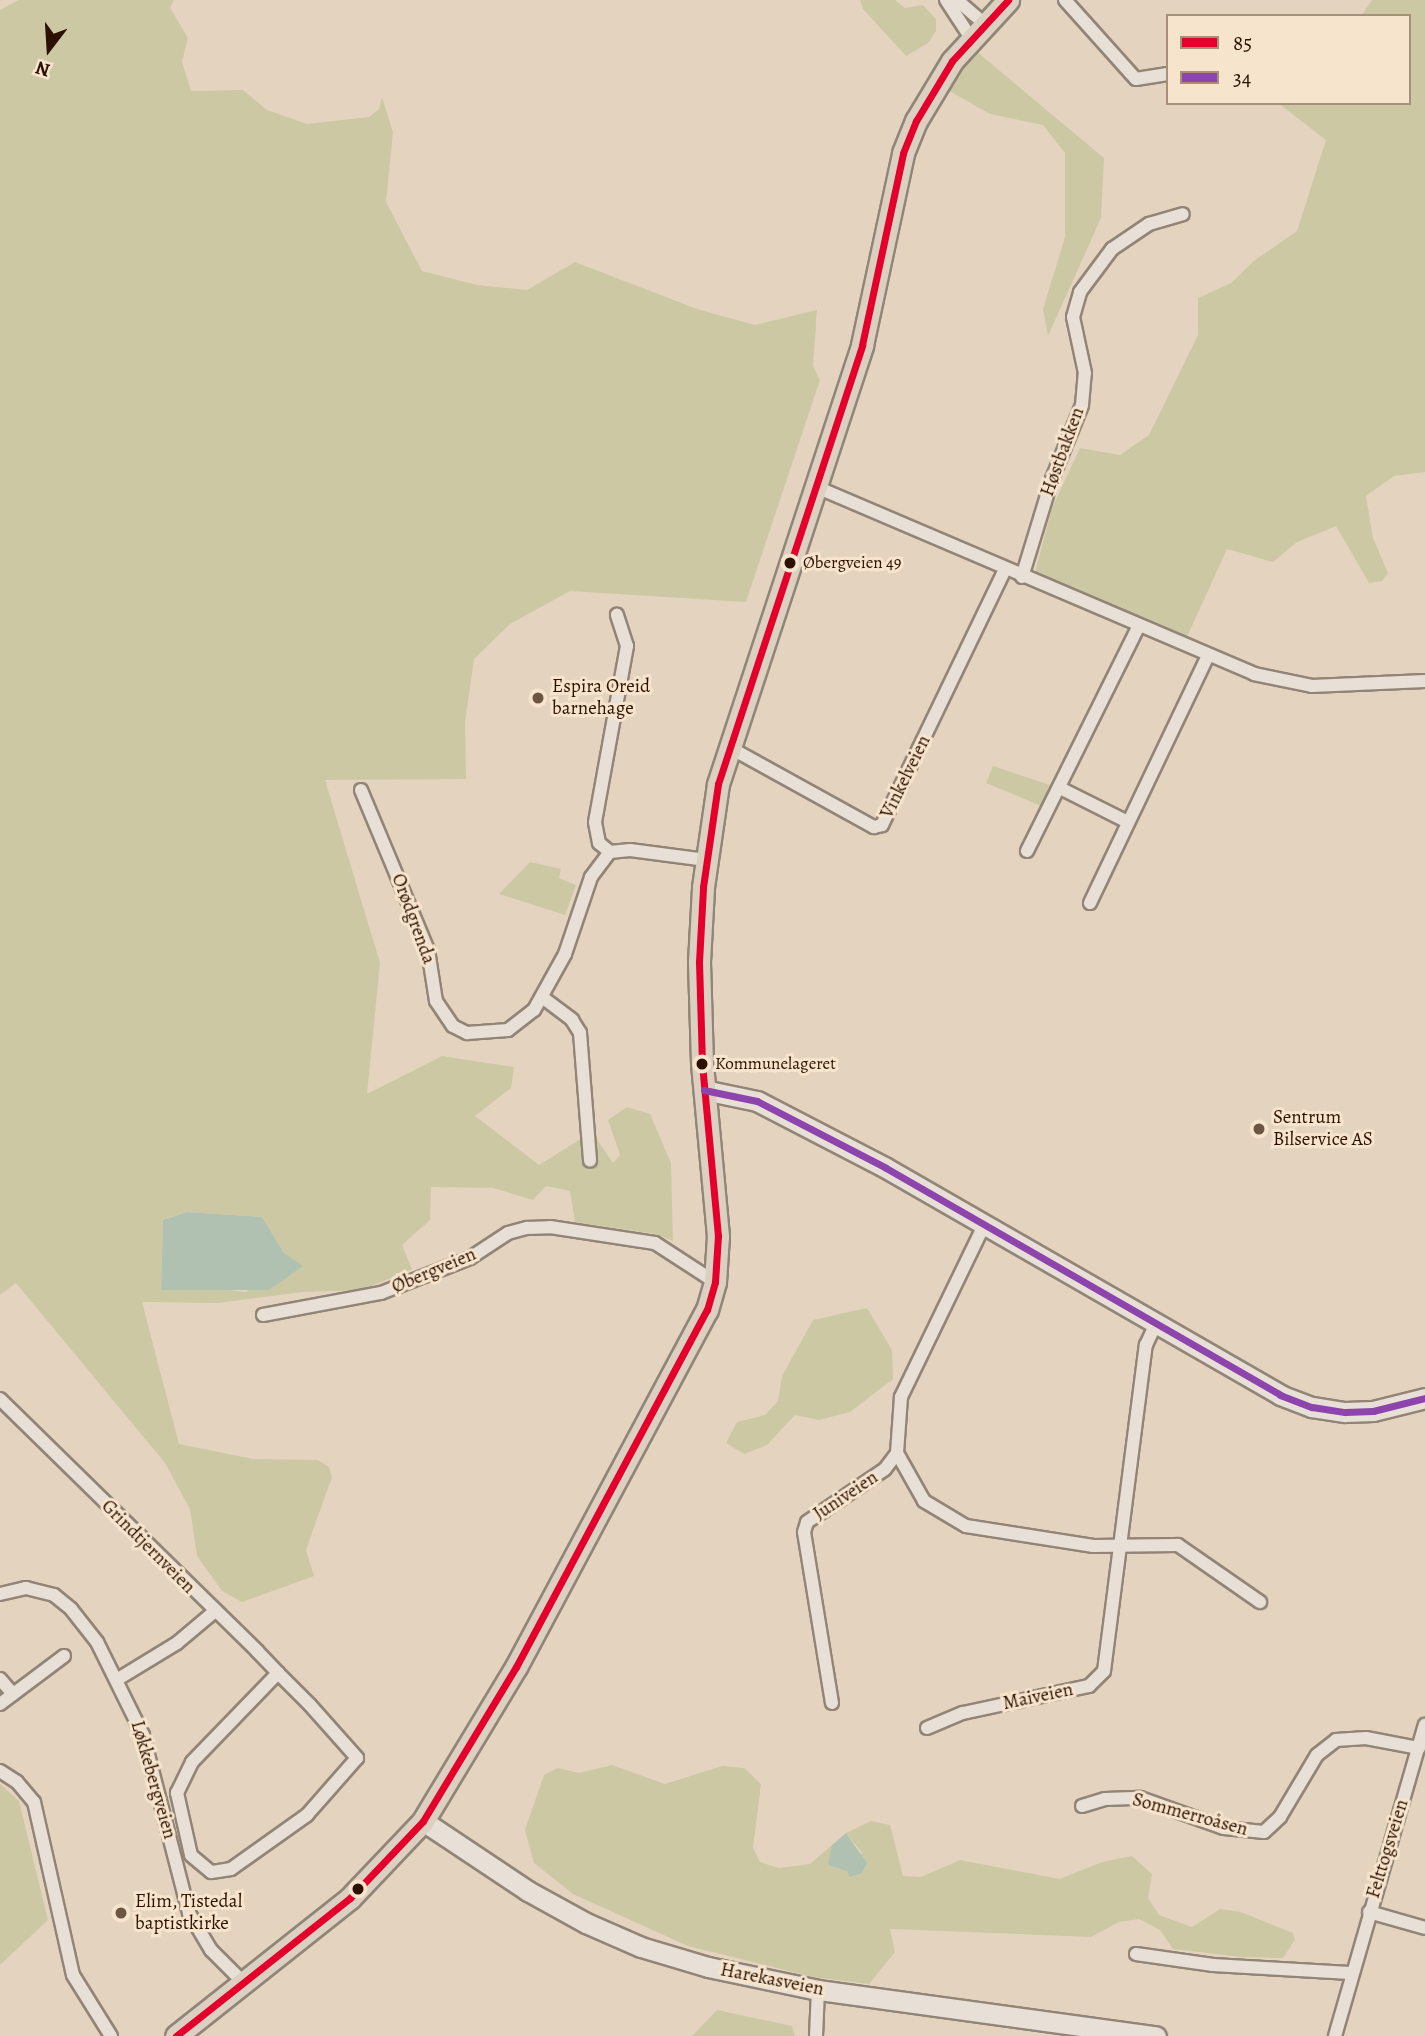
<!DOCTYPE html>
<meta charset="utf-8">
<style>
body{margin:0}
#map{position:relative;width:1425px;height:2036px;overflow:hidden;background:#e4d4bf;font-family:Alegreya,serif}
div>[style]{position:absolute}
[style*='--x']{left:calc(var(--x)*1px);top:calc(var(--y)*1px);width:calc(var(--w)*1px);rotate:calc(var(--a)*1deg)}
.green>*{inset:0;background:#ccc8a4}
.water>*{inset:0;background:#b1c1b1}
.roads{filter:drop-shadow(2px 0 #928577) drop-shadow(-2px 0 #928577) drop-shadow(0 2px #928577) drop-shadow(0 -2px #928577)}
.street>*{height:12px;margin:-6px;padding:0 6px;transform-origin:6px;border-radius:6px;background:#e8e0d6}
.secondary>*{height:19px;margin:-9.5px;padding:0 9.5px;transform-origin:9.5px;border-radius:9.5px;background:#e8e0d6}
.primary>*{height:21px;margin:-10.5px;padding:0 10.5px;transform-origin:10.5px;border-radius:10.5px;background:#dcd1c1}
.bus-1>*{height:7px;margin:-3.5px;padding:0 3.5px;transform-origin:3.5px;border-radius:3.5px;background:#e4002b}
.bus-2>*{height:7px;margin:-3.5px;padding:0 3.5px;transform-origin:3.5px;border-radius:3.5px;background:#8e44ad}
.dots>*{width:19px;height:19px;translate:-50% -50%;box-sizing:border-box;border:4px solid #f7e4cc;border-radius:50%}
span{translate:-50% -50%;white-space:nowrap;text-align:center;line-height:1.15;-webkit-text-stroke:6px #f7e4cc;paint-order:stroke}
.bus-label{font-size:17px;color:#2c1100}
.left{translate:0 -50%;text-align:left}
.street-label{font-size:19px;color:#2c1100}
.poi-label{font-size:19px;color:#2c1100}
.legend{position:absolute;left:1166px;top:14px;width:245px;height:91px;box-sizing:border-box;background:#f7e4cc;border:2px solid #a6907a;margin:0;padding:9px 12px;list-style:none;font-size:21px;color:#2c1100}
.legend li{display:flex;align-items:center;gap:14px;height:35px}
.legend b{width:35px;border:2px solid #a6907a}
.north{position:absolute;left:14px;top:14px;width:70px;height:70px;-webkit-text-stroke:5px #f7e4cc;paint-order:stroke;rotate:197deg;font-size:19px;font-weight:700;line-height:28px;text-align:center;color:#2c1100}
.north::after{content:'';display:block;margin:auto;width:24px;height:32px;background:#2c1100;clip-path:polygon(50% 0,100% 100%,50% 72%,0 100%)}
</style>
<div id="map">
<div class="green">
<i style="clip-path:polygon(evenodd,19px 0,174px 0,170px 8px,188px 38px,182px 62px,191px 91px,243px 90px,267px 110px,307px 124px,369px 117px,379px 109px,382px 97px,393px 132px,386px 202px,422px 271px,477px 285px,527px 290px,575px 262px,697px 309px,755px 325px,817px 310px,813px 366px,820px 380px,746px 602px,570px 591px,510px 624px,474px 659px,465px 723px,466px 779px,325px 780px,380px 963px,367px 1094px,442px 1056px,514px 1067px,511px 1088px,475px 1116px,539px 1165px,592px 1132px,613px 1163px,620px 1155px,608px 1120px,627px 1107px,650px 1114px,671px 1163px,673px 1241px,656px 1234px,575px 1222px,570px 1191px,546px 1186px,533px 1200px,493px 1188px,431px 1187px,430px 1220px,402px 1245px,412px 1269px,362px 1290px,303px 1292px,217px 1303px,142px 1302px,179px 1444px,253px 1459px,318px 1460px,329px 1467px,332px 1477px,306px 1550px,314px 1576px,242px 1602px,222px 1591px,197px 1556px,190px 1509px,165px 1463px,16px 1283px,0 1295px,0 10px,19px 0,187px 1212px,262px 1217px,284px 1253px,246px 1292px,206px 1287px,161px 1290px,163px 1220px,187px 1212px)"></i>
<i style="clip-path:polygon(860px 0,895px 0,905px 8px,923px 5px,936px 19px,936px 31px,928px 43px,906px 56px,863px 9px)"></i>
<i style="clip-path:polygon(1372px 0,1425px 0,1425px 472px,1394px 476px,1366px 496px,1373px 538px,1388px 573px,1382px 581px,1369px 583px,1336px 526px,1297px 542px,1273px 562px,1227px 549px,1186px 639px,1035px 573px,1052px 508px,1080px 448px,1120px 455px,1149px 435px,1198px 335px,1198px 298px,1231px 283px,1255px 260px,1297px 231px,1326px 140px,1278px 103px,1409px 103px,1409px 16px,1361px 16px)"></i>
<i style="clip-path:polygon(976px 51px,1104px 158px,1101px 218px,1048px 336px,1043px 309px,1065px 237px,1065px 153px,1043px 125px,990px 114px,946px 89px)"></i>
<i style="clip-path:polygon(993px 766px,1056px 787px,1046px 808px,986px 783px)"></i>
<i style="clip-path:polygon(530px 862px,561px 869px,559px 878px,576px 885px,565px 915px,499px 894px)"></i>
<i style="clip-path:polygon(867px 1308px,892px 1350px,893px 1379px,850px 1412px,819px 1420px,795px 1415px,767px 1445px,744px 1454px,726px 1443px,737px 1422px,765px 1415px,778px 1401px,782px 1376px,813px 1320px)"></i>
<i style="clip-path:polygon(612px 1765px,665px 1784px,722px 1766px,744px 1768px,761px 1784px,753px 1848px,760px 1862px,779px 1868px,810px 1864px,832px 1845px,863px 1854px,846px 1833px,871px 1821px,890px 1825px,903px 1876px,921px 1877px,960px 1860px,1060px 1879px,1102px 1862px,1132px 1856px,1152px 1874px,1148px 1898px,1159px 1915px,1192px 1927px,1220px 1909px,1241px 1912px,1293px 1933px,1295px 1940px,1283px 1958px,1241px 1957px,1173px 1949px,1160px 1930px,1139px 1919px,1119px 1922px,1091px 1937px,890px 1929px,895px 1952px,869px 1984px,813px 1977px,688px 1946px,573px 1894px,534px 1863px,525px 1830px,544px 1775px,558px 1768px,579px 1773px)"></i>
<i style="clip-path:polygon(0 1784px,19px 1801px,48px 1920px,0 1965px)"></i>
<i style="clip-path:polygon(717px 2010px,792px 2026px,795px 2036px,692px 2036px)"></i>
</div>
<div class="water">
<i style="clip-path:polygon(187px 1212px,262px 1217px,284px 1253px,303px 1266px,269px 1290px,161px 1290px,163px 1220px)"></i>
<i style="clip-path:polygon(846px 1833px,867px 1863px,862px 1873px,850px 1877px,847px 1871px,828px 1865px,832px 1845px)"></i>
</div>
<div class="roads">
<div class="street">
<i style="--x:946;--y:0;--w:45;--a:56.7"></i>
<i style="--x:957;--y:0;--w:37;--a:41"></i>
<i style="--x:1065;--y:0;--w:106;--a:48.1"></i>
<i style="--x:1136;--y:79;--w:32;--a:-9"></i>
<i style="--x:814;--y:486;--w:478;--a:23.1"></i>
<i style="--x:1254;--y:674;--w:59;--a:11.7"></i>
<i style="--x:1312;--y:686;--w:113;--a:-2.5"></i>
<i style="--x:1022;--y:577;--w:102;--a:-73"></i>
<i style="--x:1052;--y:479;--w:80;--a:-67.9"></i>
<i style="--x:1082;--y:405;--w:32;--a:-85"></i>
<i style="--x:1085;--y:373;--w:57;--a:-102.1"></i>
<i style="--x:1073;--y:317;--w:26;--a:-74"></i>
<i style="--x:1080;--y:292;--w:54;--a:-53.3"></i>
<i style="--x:1112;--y:249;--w:45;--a:-34"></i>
<i style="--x:1149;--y:224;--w:35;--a:-16"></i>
<i style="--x:727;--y:746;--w:168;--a:28.9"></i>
<i style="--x:874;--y:827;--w:8;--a:-14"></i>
<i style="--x:882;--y:825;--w:284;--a:-64.3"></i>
<i style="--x:1060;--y:788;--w:76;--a:26.6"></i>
<i style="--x:361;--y:790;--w:173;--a:67.3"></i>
<i style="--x:428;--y:950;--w:52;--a:81.1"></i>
<i style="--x:436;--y:1001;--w:30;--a:56"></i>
<i style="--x:453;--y:1026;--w:16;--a:27"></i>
<i style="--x:467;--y:1033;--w:41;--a:-4.2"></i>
<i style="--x:508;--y:1030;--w:33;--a:-38"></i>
<i style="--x:534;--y:1010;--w:64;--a:-61"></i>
<i style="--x:565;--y:954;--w:81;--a:-71.3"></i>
<i style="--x:591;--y:877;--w:31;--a:-53"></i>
<i style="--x:610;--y:852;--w:20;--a:-6"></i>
<i style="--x:630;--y:850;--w:77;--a:7.5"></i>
<i style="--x:1027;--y:851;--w:250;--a:-63.6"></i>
<i style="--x:610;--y:852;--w:14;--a:-141"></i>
<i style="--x:599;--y:843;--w:21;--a:-101"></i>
<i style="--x:595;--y:822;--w:179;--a:-79.7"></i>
<i style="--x:627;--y:646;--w:33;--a:-108"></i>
<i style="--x:1090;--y:903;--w:274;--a:-64.5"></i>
<i style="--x:542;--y:997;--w:38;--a:37"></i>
<i style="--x:572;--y:1020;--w:15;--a:58"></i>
<i style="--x:580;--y:1033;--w:128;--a:85.5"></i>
<i style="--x:263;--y:1315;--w:120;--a:-10.6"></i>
<i style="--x:381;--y:1293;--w:96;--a:-21.5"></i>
<i style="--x:470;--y:1258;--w:45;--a:-33.3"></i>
<i style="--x:508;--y:1233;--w:20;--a:-15"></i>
<i style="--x:527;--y:1228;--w:23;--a:-2"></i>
<i style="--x:550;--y:1227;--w:106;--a:8.7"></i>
<i style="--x:655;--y:1243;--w:72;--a:33"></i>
<i style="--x:0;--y:1399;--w:360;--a:44.4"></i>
<i style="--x:257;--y:1651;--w:30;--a:46"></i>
<i style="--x:278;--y:1673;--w:45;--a:45"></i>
<i style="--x:310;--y:1705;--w:71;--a:48.4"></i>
<i style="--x:357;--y:1758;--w:76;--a:131.3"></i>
<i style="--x:307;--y:1815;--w:93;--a:144.6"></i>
<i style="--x:231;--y:1869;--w:20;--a:171"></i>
<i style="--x:211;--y:1872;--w:26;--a:-140"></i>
<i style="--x:191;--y:1855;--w:64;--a:-102.7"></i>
<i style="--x:177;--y:1793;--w:34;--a:-64"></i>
<i style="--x:192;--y:1762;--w:124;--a:-46"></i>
<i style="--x:897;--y:1453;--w:55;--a:60.6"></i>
<i style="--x:924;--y:1501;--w:49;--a:30.8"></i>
<i style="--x:966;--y:1526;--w:129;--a:8.9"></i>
<i style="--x:1093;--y:1546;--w:85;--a:-0.7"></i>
<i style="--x:1178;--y:1545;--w:100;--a:34.8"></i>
<i style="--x:0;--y:1594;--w:27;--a:-13"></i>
<i style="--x:26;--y:1588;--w:29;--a:14"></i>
<i style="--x:54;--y:1595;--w:22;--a:39"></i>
<i style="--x:71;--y:1609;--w:42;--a:51.8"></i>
<i style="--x:97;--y:1642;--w:104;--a:63.7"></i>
<i style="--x:143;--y:1735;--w:184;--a:75.5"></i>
<i style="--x:189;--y:1913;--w:43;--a:59.3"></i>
<i style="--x:211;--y:1950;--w:47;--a:45"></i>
<i style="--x:0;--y:1679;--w:20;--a:49"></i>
<i style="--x:118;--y:1679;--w:69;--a:-31.4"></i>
<i style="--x:177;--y:1643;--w:48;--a:-40"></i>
<i style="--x:832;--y:1703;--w:173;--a:-99.3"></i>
<i style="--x:804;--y:1532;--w:10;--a:-73"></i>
<i style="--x:807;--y:1522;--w:94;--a:-34.2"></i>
<i style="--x:885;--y:1469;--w:20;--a:-53"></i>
<i style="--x:897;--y:1453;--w:56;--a:-85.9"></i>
<i style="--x:901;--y:1397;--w:191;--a:-64.2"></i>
<i style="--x:0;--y:1704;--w:80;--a:-36.9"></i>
<i style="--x:927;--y:1728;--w:39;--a:-23"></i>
<i style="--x:963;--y:1713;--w:129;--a:-12.1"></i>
<i style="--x:1089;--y:1686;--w:21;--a:-45"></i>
<i style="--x:1104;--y:1671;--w:329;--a:-82.7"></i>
<i style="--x:1146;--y:1345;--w:23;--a:-65"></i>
<i style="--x:0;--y:1771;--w:20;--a:33"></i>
<i style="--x:17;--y:1782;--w:26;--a:50"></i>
<i style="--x:34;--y:1802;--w:177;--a:77.3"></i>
<i style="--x:73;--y:1975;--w:72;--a:58.1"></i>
<i style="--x:1082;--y:1806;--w:24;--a:-17"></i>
<i style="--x:1105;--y:1799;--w:35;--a:-2"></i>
<i style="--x:1140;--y:1798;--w:89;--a:19.7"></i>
<i style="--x:1224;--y:1828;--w:40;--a:5.7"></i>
<i style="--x:1264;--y:1832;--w:22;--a:-43"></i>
<i style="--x:1280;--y:1817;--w:72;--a:-59.2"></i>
<i style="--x:1317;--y:1755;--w:24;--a:-38"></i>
<i style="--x:1336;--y:1740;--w:30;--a:-4"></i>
<i style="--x:1366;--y:1738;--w:54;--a:10.7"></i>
<i style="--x:1369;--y:1912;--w:58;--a:15.9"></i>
<i style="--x:1136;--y:1954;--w:78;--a:8.1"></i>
<i style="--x:1213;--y:1965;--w:137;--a:3.3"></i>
<i style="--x:816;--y:2036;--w:46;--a:-87.5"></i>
<i style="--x:1335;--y:2036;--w:324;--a:-73.9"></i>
</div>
<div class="secondary">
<i style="--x:704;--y:1090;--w:54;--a:11.7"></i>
<i style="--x:757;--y:1101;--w:145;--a:27.4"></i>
<i style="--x:886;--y:1168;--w:455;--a:29.9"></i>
<i style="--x:1280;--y:1395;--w:34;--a:21"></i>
<i style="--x:1312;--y:1407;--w:33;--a:9"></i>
<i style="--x:1345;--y:1412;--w:28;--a:-2"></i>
<i style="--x:1373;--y:1411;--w:54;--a:-14"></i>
<i style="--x:423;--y:1821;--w:126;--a:33.7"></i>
<i style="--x:528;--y:1891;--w:66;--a:28.9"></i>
<i style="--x:586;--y:1923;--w:60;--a:23.6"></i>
<i style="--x:641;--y:1947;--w:70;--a:16.6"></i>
<i style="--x:708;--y:1967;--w:112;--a:11.8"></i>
<i style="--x:818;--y:1990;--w:341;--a:7.8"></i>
</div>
<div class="primary">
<i style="--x:176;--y:2036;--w:222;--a:-38.4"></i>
<i style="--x:350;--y:1898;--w:106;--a:-46.5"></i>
<i style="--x:423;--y:1821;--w:180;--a:-58.9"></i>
<i style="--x:516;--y:1667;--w:405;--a:-61.9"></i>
<i style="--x:707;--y:1310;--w:29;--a:-74"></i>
<i style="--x:715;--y:1282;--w:46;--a:-86.3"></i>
<i style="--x:718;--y:1236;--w:174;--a:-95.3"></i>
<i style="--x:702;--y:1063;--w:101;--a:-91.7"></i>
<i style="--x:699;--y:962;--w:75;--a:-86.9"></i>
<i style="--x:703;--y:887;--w:104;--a:-81.7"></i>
<i style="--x:718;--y:784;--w:462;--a:-71.8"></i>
<i style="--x:862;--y:345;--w:196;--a:-77.9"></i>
<i style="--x:903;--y:153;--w:35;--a:-68"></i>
<i style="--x:916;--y:121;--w:70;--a:-59"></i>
<i style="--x:952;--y:61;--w:83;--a:-47.4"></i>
</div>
</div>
<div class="bus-1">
<i style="--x:176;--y:2036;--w:222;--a:-38.4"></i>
<i style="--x:350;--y:1898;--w:106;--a:-46.5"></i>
<i style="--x:423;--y:1821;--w:180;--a:-58.9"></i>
<i style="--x:516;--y:1667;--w:405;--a:-61.9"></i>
<i style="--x:707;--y:1310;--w:29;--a:-74"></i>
<i style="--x:715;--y:1282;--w:46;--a:-86.3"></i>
<i style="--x:718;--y:1236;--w:174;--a:-95.3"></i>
<i style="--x:702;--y:1063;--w:101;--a:-91.7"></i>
<i style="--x:699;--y:962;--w:75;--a:-86.9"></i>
<i style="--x:703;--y:887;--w:104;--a:-81.7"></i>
<i style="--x:718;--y:784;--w:462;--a:-71.8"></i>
<i style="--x:862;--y:345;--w:196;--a:-77.9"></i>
<i style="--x:903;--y:153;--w:35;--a:-68"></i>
<i style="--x:916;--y:121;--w:70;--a:-59"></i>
<i style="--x:952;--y:61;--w:83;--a:-47.4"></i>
</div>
<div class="bus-2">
<i style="--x:704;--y:1090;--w:54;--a:11.7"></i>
<i style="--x:757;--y:1101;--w:145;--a:27.4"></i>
<i style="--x:886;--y:1168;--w:455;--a:29.9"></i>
<i style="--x:1280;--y:1395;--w:34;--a:21"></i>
<i style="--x:1312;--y:1407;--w:33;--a:9"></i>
<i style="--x:1345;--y:1412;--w:28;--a:-2"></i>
<i style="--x:1373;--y:1411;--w:54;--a:-14"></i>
</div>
<div class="dots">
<i style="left:790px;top:563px;background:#2c1100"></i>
<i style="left:538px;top:698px;background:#6c5543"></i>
<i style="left:702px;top:1064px;background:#2c1100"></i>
<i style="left:1259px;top:1129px;background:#6c5543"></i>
<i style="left:358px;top:1889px;background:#2c1100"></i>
<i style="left:121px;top:1913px;background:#6c5543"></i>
</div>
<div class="bus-label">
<span class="left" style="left:803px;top:563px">Øbergveien 49</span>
<span class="left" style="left:715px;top:1064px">Kommunelageret</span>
</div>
<div class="street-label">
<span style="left:1063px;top:452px;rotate:-70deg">Høstbakken</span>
<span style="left:906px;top:777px;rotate:-64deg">Vinkelveien</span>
<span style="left:413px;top:919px;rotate:70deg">Orødgrenda</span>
<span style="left:434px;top:1271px;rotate:-23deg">Øbergveien</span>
<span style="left:846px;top:1496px;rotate:-34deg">Juniveien</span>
<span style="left:148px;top:1547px;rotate:45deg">Grindtjernveien</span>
<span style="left:1038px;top:1697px;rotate:-12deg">Maiveien</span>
<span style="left:153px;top:1780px;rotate:74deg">Løkkebergveien</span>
<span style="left:1190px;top:1815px;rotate:15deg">Sommerroåsen</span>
<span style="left:1388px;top:1849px;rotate:-73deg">Felttogsveien</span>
<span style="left:772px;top:1980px;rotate:11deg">Harekasveien</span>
</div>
<div class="poi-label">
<span class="left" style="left:552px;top:698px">Espira Oreid<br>barnehage</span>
<span class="left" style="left:1273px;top:1129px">Sentrum<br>Bilservice AS</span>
<span class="left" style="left:135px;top:1913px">Elim, Tistedal<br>baptistkirke</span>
</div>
<ul class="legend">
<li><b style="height:9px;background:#e4002b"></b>85</li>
<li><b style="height:9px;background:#8e44ad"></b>34</li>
</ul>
<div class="north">N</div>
</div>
